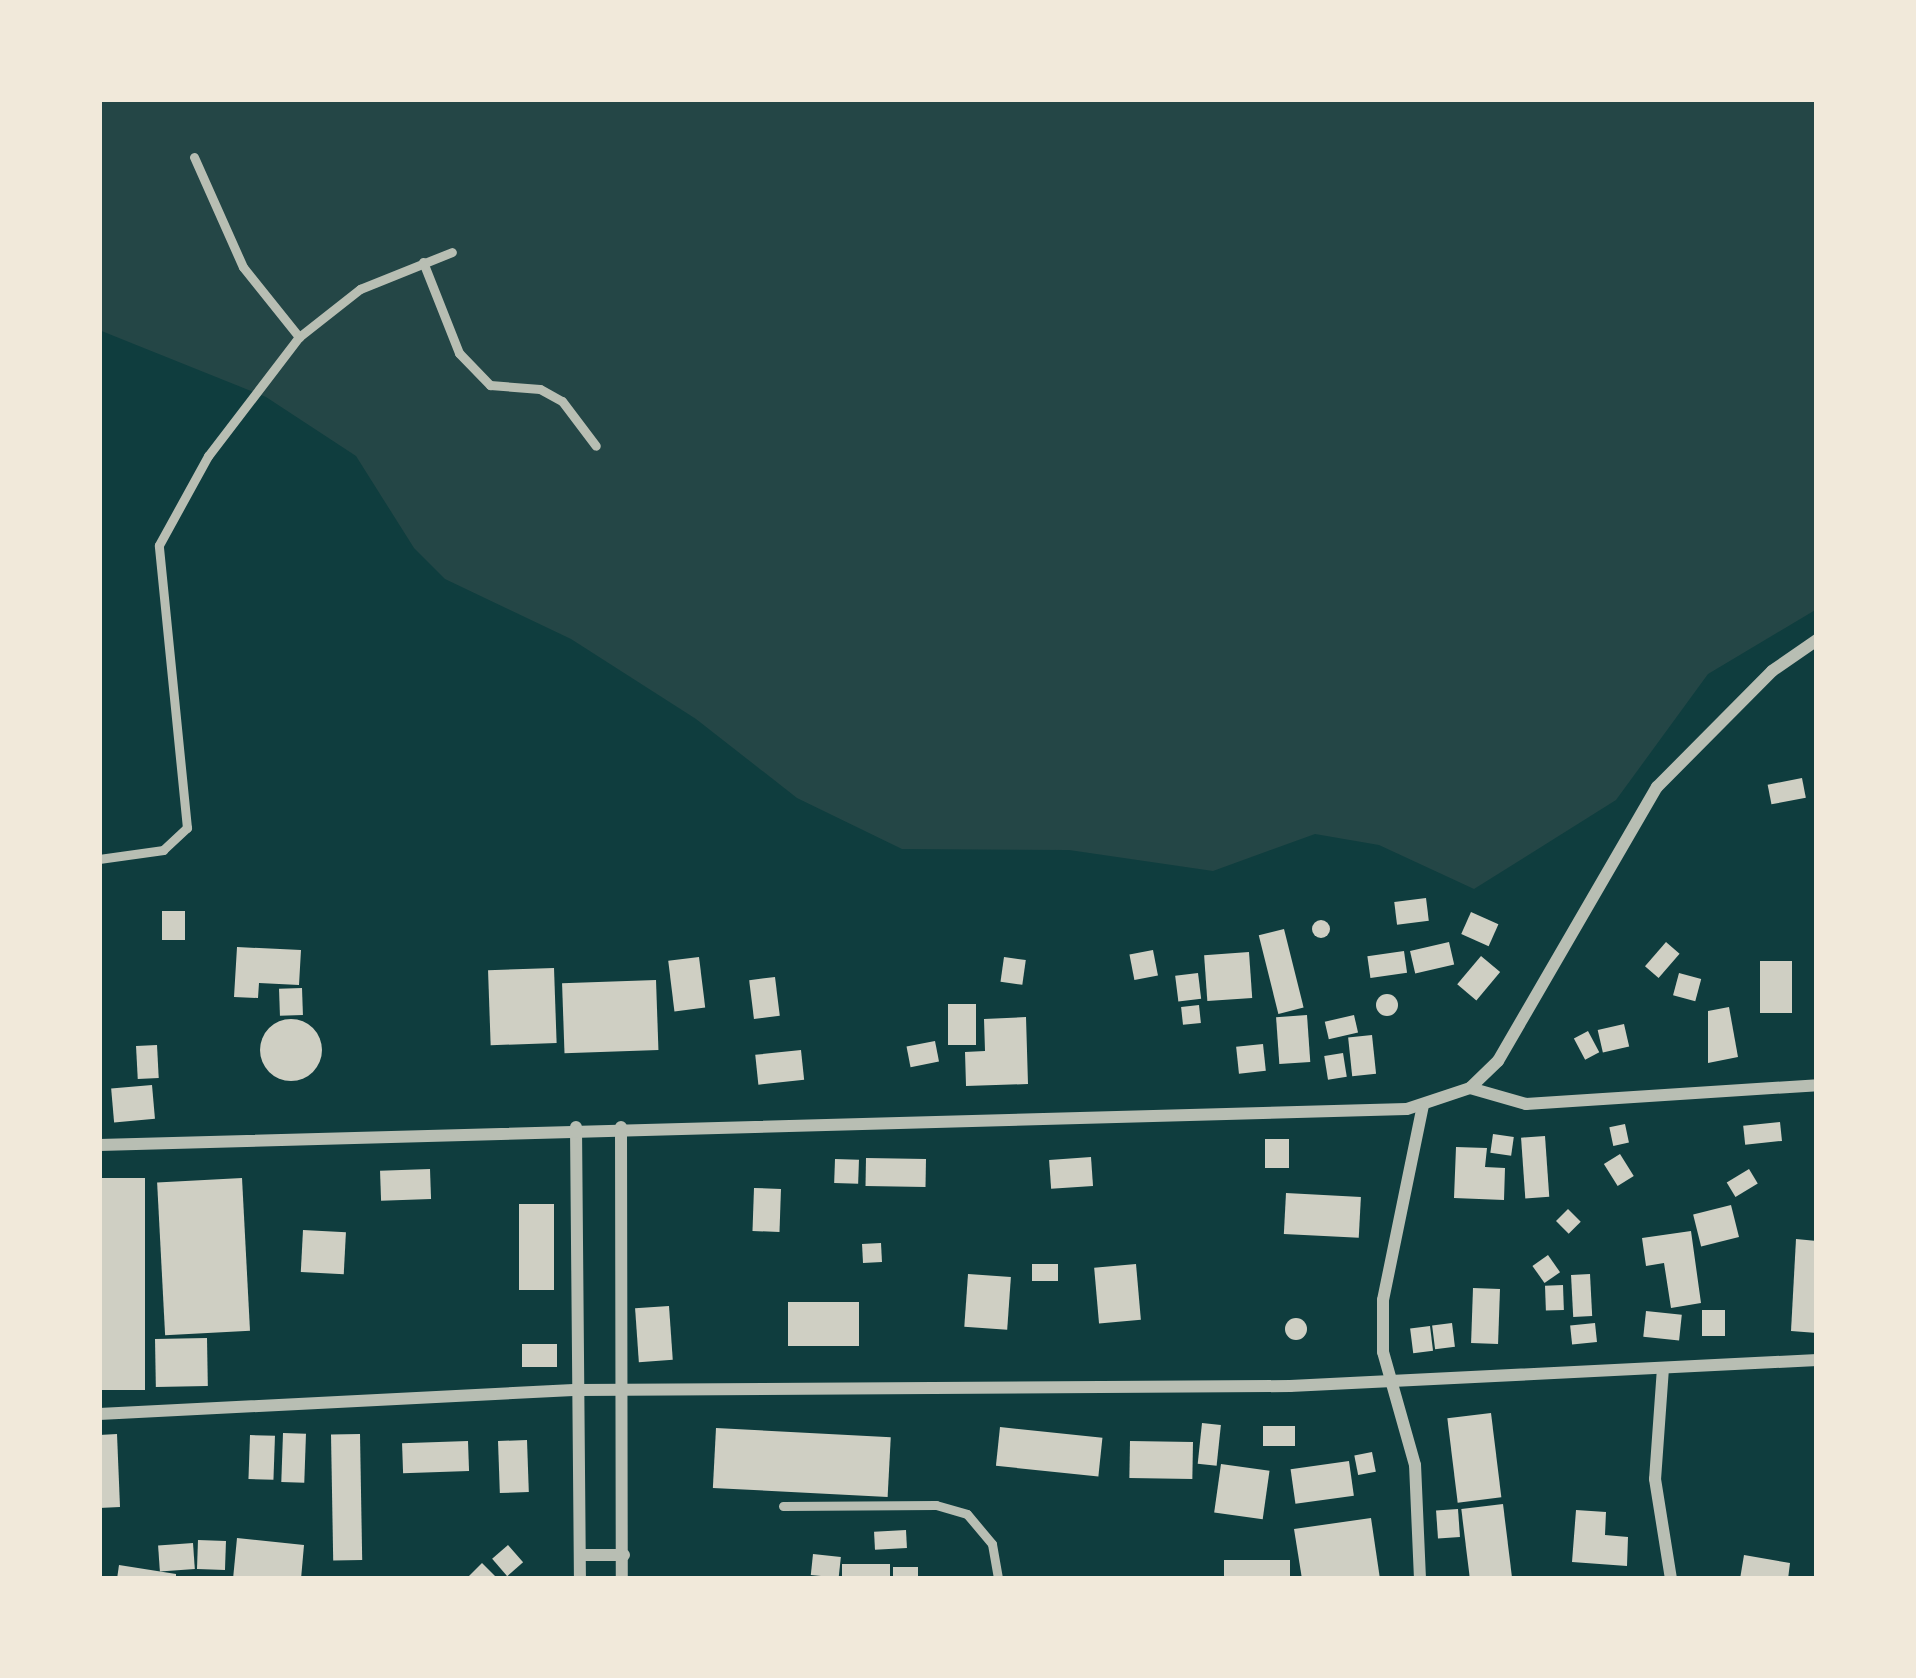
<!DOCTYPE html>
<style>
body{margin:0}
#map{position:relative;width:1916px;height:1678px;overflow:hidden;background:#0f3d3e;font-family:"Nunito Sans",sans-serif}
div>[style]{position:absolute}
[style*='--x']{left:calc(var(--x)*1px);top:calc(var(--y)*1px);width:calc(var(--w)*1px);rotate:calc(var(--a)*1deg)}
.green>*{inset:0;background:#244646}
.building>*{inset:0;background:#cfcfc3;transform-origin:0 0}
.round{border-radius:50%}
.service>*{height:9px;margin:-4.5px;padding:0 4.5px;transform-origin:4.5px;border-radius:4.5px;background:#b8beb3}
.minor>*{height:12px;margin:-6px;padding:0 6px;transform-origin:6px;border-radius:6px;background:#b8beb3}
span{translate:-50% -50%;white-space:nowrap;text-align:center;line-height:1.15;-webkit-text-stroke:9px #f1e9da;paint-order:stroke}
.frame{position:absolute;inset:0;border:102px solid #f1e9da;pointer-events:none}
</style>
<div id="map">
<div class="green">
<i style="clip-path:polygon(99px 99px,1817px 99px,1817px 609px,1708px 674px,1616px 800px,1474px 889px,1379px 845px,1315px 834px,1213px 871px,1069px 850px,902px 849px,797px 798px,696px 719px,571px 639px,445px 579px,414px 548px,356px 456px,266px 397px,99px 330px)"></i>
</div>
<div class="building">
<i style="left:1802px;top:778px;width:20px;height:35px;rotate:79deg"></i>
<i style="left:1426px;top:898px;width:23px;height:32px;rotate:83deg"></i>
<i style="left:162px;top:911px;width:23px;height:29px"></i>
<i style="left:1471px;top:912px;width:30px;height:24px;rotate:24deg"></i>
<i class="round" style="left:1312px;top:920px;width:18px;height:18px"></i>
<i style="left:1284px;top:929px;width:81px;height:26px;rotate:76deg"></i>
<i style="left:1449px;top:942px;width:23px;height:40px;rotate:77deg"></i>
<i style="left:1666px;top:942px;width:18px;height:32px;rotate:41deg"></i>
<i style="clip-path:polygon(237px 947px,301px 950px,299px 985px,259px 983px,258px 998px,234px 997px)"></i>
<i style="left:1153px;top:950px;width:26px;height:24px;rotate:79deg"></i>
<i style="left:1404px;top:951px;width:22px;height:37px;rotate:82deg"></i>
<i style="left:1249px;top:952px;width:46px;height:45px;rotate:86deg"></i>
<i style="left:1481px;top:956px;width:25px;height:37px;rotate:40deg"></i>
<i style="left:699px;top:957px;width:51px;height:31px;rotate:83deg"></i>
<i style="left:1004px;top:957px;width:22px;height:25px;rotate:8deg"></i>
<i style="left:1760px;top:961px;width:32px;height:52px"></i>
<i style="left:554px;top:968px;width:75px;height:66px;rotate:88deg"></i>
<i style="left:1198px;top:973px;width:26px;height:23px;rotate:83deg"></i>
<i style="left:1679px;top:973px;width:23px;height:23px;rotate:15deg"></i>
<i style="left:775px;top:977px;width:39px;height:26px;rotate:83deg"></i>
<i style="left:656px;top:980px;width:70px;height:94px;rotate:88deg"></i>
<i style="left:302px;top:988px;width:27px;height:23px;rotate:88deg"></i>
<i class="round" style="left:1376px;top:994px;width:22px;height:22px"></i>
<i style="left:948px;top:1004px;width:28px;height:41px"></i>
<i style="left:1199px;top:1005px;width:18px;height:18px;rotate:84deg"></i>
<i style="clip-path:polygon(1729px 1007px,1738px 1057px,1708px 1063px,1708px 1011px)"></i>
<i style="left:1307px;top:1015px;width:47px;height:31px;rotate:86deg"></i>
<i style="left:1354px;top:1015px;width:18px;height:30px;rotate:77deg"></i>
<i style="clip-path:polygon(1026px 1017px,1028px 1084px,966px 1086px,965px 1052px,985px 1051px,984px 1019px)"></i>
<i class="round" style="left:260px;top:1019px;width:62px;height:62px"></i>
<i style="left:1624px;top:1024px;width:23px;height:27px;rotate:77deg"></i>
<i style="left:1588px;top:1031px;width:24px;height:16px;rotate:62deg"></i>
<i style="left:1372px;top:1035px;width:39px;height:24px;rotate:84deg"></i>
<i style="left:935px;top:1041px;width:21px;height:29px;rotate:79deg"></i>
<i style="left:1263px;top:1044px;width:27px;height:27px;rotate:84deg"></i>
<i style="left:157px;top:1045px;width:33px;height:21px;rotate:87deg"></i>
<i style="left:801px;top:1050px;width:30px;height:46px;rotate:84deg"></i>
<i style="left:1343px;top:1053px;width:24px;height:19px;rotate:81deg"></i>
<i style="left:152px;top:1085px;width:34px;height:41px;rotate:85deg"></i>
<i style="left:1780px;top:1122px;width:19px;height:37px;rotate:84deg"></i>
<i style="left:1625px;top:1124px;width:19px;height:16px;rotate:78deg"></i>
<i style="left:1493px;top:1134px;width:21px;height:19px;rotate:8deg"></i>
<i style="left:1545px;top:1136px;width:61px;height:24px;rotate:86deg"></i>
<i style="left:1265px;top:1139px;width:24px;height:29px"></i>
<i style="clip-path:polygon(1456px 1147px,1487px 1148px,1485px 1167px,1505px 1168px,1504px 1200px,1454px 1198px)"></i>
<i style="left:1620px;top:1154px;width:26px;height:19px;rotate:58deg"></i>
<i style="left:1091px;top:1157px;width:29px;height:42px;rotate:86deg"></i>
<i style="left:866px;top:1158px;width:60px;height:28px;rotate:1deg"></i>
<i style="left:835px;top:1159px;width:24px;height:24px;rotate:2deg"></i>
<i style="left:430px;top:1169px;width:30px;height:50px;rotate:88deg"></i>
<i style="left:1749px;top:1169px;width:17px;height:26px;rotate:59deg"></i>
<i style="left:99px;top:1178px;width:46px;height:212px"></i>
<i style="left:242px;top:1178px;width:153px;height:85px;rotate:87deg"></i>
<i style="left:754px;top:1188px;width:27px;height:43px;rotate:2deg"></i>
<i style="left:1286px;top:1193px;width:75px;height:41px;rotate:3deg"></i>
<i style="left:519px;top:1204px;width:35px;height:86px"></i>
<i style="left:1731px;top:1205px;width:33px;height:39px;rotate:76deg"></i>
<i style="left:1568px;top:1209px;width:18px;height:17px;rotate:45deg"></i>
<i style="left:303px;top:1230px;width:43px;height:42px;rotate:3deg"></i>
<i style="clip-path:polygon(1691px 1231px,1701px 1303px,1671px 1308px,1664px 1263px,1646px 1266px,1642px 1238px)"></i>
<i style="clip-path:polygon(1796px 1239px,1817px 1241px,1817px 1333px,1791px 1331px)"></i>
<i style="left:881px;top:1243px;width:19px;height:19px;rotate:87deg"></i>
<i style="left:1548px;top:1255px;width:21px;height:19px;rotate:55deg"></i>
<i style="left:1058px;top:1264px;width:17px;height:26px;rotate:90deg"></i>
<i style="left:1136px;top:1264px;width:56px;height:42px;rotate:85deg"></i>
<i style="left:968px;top:1274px;width:43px;height:53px;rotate:4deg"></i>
<i style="left:1590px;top:1274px;width:42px;height:19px;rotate:87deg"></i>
<i style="left:1563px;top:1285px;width:25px;height:18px;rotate:88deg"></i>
<i style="left:1473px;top:1288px;width:27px;height:55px;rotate:2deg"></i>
<i style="left:788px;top:1302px;width:71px;height:44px"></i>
<i style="left:669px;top:1306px;width:54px;height:34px;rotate:86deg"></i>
<i style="left:1702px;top:1310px;width:23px;height:26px"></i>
<i style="left:1646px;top:1311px;width:36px;height:26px;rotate:6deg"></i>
<i class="round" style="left:1285px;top:1318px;width:22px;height:22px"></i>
<i style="left:1452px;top:1323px;width:24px;height:20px;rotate:83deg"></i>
<i style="left:1595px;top:1323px;width:19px;height:25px;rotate:84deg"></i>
<i style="left:1430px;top:1326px;width:25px;height:20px;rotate:83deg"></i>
<i style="left:207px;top:1338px;width:48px;height:52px;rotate:89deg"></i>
<i style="left:522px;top:1344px;width:35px;height:23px"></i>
<i style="left:1491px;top:1413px;width:85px;height:44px;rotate:83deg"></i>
<i style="left:1202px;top:1423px;width:19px;height:41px;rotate:6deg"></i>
<i style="left:1295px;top:1426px;width:20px;height:32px;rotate:90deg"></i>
<i style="left:1000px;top:1427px;width:103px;height:39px;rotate:6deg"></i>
<i style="left:716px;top:1428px;width:175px;height:60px;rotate:3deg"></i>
<i style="left:283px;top:1433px;width:23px;height:49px;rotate:2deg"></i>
<i style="clip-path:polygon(117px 1434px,120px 1507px,99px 1508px,99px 1435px)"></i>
<i style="left:360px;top:1434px;width:126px;height:29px;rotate:89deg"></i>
<i style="left:250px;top:1435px;width:25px;height:44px;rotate:2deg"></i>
<i style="left:527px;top:1440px;width:52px;height:29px;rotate:88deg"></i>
<i style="left:468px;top:1441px;width:30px;height:66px;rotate:88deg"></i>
<i style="left:1130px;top:1441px;width:63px;height:37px;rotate:1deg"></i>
<i style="left:1372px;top:1452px;width:20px;height:18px;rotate:79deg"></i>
<i style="left:1349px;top:1461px;width:35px;height:59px;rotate:82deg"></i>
<i style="left:1221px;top:1464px;width:49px;height:49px;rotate:8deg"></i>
<i style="left:1503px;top:1504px;width:76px;height:42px;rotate:83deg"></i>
<i style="left:1458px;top:1509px;width:28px;height:22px;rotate:86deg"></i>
<i style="clip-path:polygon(1576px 1510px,1606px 1512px,1605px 1535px,1628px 1537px,1627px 1566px,1572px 1562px)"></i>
<i style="clip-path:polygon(1371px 1518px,1380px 1579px,1302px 1579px,1294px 1529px)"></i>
<i style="left:906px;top:1530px;width:18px;height:32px;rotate:87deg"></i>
<i style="clip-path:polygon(237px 1538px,304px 1545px,301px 1579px,233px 1579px)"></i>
<i style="left:198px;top:1540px;width:28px;height:29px;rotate:2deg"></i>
<i style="left:193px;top:1543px;width:26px;height:35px;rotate:86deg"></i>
<i style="left:508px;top:1545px;width:23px;height:21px;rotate:49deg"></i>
<i style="left:813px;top:1554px;width:28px;height:21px;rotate:6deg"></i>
<i style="clip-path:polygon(1744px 1555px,1790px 1563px,1788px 1579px,1740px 1579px)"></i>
<i style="left:1290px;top:1560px;width:19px;height:66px;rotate:90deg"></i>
<i style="clip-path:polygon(482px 1563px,495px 1576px,466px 1579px)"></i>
<i style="left:842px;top:1564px;width:48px;height:15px"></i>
<i style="clip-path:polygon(119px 1565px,176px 1574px,176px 1579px,117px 1579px)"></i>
<i style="left:893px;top:1567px;width:25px;height:12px"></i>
</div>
<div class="service">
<i style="--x:194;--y:157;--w:120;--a:66"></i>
<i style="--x:243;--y:267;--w:90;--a:51.3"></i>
<i style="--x:299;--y:337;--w:78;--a:-38.2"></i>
<i style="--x:360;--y:289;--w:99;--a:-21.9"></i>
<i style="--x:423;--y:262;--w:98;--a:68.4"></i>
<i style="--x:459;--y:353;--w:45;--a:45.9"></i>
<i style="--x:490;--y:385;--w:50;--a:4.6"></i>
<i style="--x:540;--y:389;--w:25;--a:29"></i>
<i style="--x:562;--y:401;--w:56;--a:52.9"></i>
<i style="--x:99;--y:859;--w:65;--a:-8"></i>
<i style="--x:163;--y:850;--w:33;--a:-43"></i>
<i style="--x:187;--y:828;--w:284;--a:-95.7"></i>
<i style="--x:159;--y:545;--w:102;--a:-61.2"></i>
<i style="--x:208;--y:456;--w:150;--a:-52.6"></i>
<i style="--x:783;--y:1506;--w:153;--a:-0.4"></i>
<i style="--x:936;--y:1505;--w:32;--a:16"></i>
<i style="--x:967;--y:1514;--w:39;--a:50"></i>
<i style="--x:992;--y:1544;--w:36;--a:80"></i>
</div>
<div class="minor">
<i style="--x:1470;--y:1088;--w:58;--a:15.9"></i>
<i style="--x:1526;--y:1104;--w:292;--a:-3.7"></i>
<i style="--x:576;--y:1127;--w:452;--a:89.5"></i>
<i style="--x:621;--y:1127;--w:452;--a:89.9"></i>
<i style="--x:99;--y:1145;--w:1308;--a:-1.58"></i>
<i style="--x:1407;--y:1109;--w:66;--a:-18.4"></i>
<i style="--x:1470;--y:1088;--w:39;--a:-44"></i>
<i style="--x:1498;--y:1061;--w:317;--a:-59.9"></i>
<i style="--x:1657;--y:787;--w:163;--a:-45.2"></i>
<i style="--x:1772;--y:671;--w:55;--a:-34.6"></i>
<i style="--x:1663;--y:1368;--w:111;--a:94.1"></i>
<i style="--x:1655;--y:1479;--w:101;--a:80.9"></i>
<i style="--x:99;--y:1414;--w:480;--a:-2.9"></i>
<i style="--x:578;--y:1390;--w:712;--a:-0.32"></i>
<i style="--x:1290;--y:1386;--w:528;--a:-2.82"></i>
<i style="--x:580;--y:1555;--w:44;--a:0"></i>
<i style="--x:1420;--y:1579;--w:114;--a:-92.5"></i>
<i style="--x:1415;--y:1465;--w:117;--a:-105.8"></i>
<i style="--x:1383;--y:1352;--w:52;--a:-90"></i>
<i style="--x:1383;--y:1300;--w:199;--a:-78.4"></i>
</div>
<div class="frame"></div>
</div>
